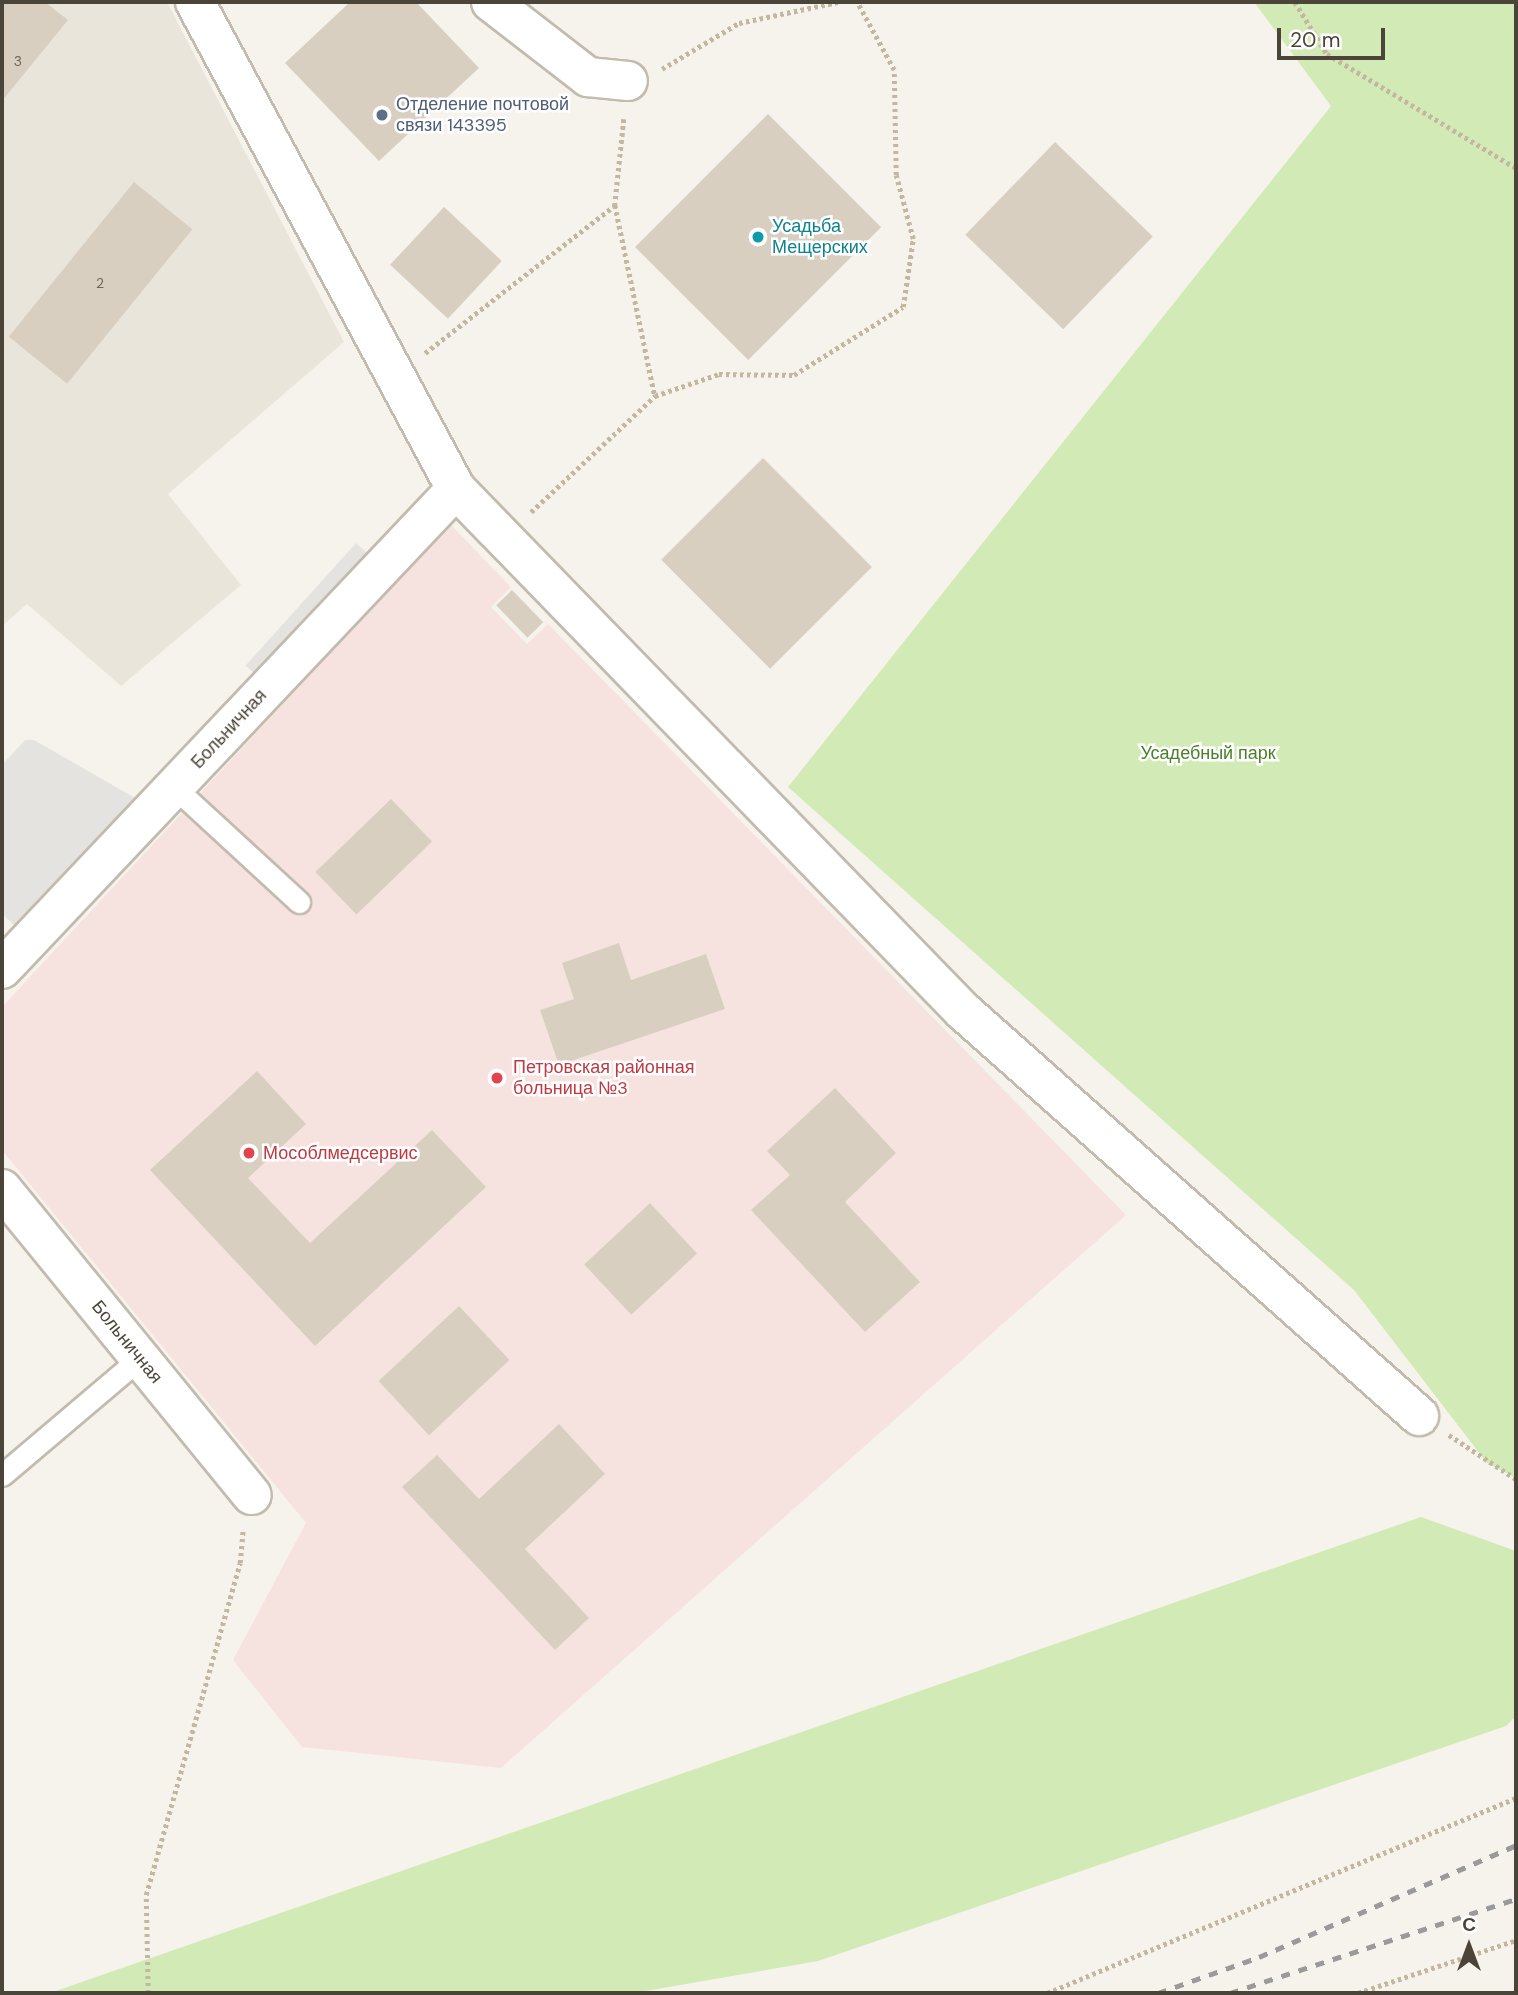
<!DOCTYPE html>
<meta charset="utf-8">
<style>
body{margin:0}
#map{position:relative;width:1518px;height:1995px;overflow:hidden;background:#f6f3ec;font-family:"DM Sans",sans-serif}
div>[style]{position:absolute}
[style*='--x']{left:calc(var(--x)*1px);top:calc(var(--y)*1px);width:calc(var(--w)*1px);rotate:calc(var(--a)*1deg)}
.residential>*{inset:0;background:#eae5da}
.medical>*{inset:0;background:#f6e3e0}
.green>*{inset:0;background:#d2eab5}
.parking>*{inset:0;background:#e5e3e0;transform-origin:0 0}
.building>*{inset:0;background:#d8cfc1;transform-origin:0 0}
.path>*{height:4.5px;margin-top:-2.25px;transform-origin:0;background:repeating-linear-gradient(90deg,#c4b79f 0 3.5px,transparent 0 7px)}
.roads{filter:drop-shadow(2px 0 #c2bbae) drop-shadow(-2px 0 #c2bbae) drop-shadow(0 2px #c2bbae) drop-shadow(0 -2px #c2bbae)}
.lane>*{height:21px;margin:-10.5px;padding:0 10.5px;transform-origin:10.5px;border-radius:10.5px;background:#fff}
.street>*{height:38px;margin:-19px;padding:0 19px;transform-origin:19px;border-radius:19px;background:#fff}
.rail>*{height:5px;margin-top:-2.5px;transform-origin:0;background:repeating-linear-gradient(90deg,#9a9a9a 0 9px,transparent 0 18px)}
.dots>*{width:19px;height:19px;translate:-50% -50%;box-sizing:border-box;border:4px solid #fff;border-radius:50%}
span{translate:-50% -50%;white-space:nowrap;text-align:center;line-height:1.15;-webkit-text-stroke:5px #fff;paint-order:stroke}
.number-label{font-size:14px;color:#6e675b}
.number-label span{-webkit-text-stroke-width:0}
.service-label{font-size:18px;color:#4e5e75}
.left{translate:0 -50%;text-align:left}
.culture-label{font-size:18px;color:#0d838f}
.street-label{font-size:18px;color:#4b4439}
.park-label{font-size:18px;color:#4a7f2a}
.health-label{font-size:18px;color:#be3a42}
.frame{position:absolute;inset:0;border:4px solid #4b4439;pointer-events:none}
.north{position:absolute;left:1434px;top:1911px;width:70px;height:70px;-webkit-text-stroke:5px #fff;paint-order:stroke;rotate:0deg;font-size:19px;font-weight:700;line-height:28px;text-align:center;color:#4b4439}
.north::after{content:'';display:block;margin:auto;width:24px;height:32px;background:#4b4439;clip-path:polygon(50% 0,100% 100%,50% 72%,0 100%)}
.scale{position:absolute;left:1277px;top:28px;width:108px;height:32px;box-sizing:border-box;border:4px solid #4b4439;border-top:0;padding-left:9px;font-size:21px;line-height:24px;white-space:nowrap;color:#4b4439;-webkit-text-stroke:5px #fff;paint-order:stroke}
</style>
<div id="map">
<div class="residential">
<i style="clip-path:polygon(2px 2px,167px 2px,344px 342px,168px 494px,241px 585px,121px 686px,27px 604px,2px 626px)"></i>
</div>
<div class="medical">
<i style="clip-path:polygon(450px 524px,511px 587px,491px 607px,527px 644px,548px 624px,1126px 1215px,501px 1768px,302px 1747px,233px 1660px,306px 1523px,2px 1150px,2px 1007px)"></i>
</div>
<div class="green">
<i style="clip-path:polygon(1254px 2px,1516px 2px,1516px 1478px,1487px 1463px,1354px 1290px,788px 787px,1331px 106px)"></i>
<i style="clip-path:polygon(1421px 1517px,1516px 1551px,1516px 1716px,1506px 1726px,818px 1961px,634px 1993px,50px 1993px)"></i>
</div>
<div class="parking">
<i style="left:356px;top:543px;width:30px;height:165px;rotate:42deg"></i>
<i style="clip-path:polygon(25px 740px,34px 740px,149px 806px,26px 936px,2px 914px,2px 765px)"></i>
</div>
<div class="building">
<i style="clip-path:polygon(2px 2px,45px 2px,68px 20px,2px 101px)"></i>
<i style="clip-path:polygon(350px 2px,416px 2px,479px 68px,379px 161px,285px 63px)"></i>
<i style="left:768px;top:114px;width:160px;height:188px;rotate:45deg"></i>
<i style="left:1055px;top:142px;width:136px;height:129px;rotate:44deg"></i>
<i style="left:134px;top:182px;width:75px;height:199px;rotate:39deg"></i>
<i style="left:444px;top:207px;width:79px;height:79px;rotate:43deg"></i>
<i style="left:763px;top:458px;width:154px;height:144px;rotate:45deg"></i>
<i style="left:512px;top:590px;width:45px;height:22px;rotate:46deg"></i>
<i style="left:391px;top:799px;width:59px;height:105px;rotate:46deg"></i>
<i style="clip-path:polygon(619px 943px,631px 980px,706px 954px,725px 1009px,559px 1065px,540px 1010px,574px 999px,562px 963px)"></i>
<i style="clip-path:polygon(257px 1071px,306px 1124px,248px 1178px,310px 1243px,432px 1130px,486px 1187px,315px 1346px,150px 1170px)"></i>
<i style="clip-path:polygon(835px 1088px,896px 1153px,845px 1202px,920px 1282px,865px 1332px,751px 1210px,790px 1175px,767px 1151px)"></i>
<i style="left:650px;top:1203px;width:69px;height:90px;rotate:47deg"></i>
<i style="left:459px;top:1306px;width:74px;height:110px;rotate:47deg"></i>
<i style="clip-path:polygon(559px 1424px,605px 1474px,525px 1549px,589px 1618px,555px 1650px,402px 1487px,437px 1455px,479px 1499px)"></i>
</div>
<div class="path">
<i style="--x:1295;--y:2;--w:61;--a:58.4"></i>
<i style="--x:1327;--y:54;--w:221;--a:31.1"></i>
<i style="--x:662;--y:69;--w:90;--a:-30.9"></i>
<i style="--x:739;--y:23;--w:101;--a:-12"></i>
<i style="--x:624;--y:119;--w:86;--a:96"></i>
<i style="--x:615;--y:205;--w:195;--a:78.2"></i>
<i style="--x:425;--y:353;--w:241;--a:-37.9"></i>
<i style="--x:531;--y:512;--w:170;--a:-43.1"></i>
<i style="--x:655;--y:396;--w:68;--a:-19"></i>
<i style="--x:719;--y:374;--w:75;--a:0.8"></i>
<i style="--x:794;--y:375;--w:128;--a:-32"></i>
<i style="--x:903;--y:307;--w:69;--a:-81.6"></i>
<i style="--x:913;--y:239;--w:66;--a:-104.9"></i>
<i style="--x:896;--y:175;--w:105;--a:-91.1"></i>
<i style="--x:894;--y:70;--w:77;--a:-118.6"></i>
<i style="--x:1449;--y:1435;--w:80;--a:33.3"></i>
<i style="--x:148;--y:1993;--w:98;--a:-91.2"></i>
<i style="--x:146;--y:1895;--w:345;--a:-74.2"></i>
<i style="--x:240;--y:1563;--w:34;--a:-85"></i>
<i style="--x:1047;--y:1993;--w:508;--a:-22.58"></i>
<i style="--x:1358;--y:1993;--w:167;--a:-18.5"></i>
</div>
<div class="roads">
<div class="lane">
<i style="--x:174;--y:787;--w:170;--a:42.6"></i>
<i style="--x:2;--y:1475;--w:181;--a:-40.3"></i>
</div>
<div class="street">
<i style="--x:195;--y:2;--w:553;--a:61.81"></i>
<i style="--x:456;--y:489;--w:728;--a:45.84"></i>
<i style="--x:963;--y:1011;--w:610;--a:41.61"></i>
<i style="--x:491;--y:2;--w:123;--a:37.7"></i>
<i style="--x:588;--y:77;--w:40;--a:5.7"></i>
<i style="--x:2;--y:969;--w:661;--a:-46.59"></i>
<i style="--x:2;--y:1189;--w:395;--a:50.8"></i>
</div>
</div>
<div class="rail">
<i style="--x:1158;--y:1993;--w:107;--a:-19.6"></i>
<i style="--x:1259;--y:1957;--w:280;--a:-23.5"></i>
<i style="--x:1230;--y:1993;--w:301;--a:-18.2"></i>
</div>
<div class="dots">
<i style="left:382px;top:115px;background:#5c6f8a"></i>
<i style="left:758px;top:237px;background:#0f9aa8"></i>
<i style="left:497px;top:1078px;background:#e0444e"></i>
<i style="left:249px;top:1153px;background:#e0444e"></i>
</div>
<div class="number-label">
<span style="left:18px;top:61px">3</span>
<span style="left:100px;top:283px">2</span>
</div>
<div class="service-label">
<span class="left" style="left:396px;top:115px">Отделение почтовой<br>связи 143395</span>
</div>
<div class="culture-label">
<span class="left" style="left:772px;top:237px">Усадьба<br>Мещерских</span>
</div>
<div class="street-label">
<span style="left:229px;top:729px;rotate:-47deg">Больничная</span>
<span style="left:127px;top:1342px;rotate:51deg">Больничная</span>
</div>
<div class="park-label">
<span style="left:1208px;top:753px">Усадебный парк</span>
</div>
<div class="health-label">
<span class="left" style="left:513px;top:1078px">Петровская районная<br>больница №3</span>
<span class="left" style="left:263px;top:1153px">Мособлмедсервис</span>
</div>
<div class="frame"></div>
<div class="north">С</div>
<div class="scale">20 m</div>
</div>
